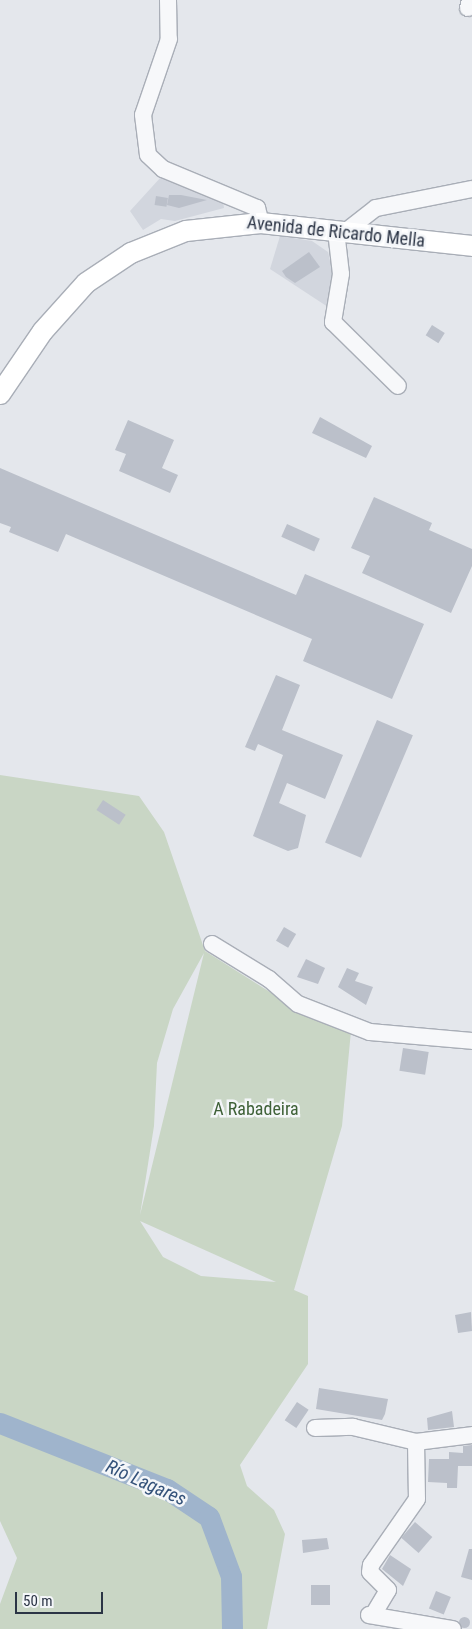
<!DOCTYPE html>
<meta charset="utf-8">
<style>
body{margin:0}
#map{position:relative;width:472px;height:1629px;overflow:hidden;background:#e4e7ec;font-family:"Roboto Condensed",sans-serif}
div>[style]{position:absolute}
[style*='--x']{left:calc(var(--x)*1px);top:calc(var(--y)*1px);width:calc(var(--w)*1px);rotate:calc(var(--a)*1deg)}
.built>*{inset:0;background:#d2d6de}
.green>*{inset:0;background:#c9d6c5}
.river>*{height:21px;margin:-10.5px;padding:0 10.5px;transform-origin:10.5px;border-radius:10.5px;background:#9fb4cc}
.building>*{inset:0;background:#bbc0ca;transform-origin:0 0}
.round{border-radius:50%}
.roads{filter:drop-shadow(1px 0 #a9aeb7) drop-shadow(-1px 0 #a9aeb7) drop-shadow(0 1px #a9aeb7) drop-shadow(0 -1px #a9aeb7)}
.minor>*{height:16px;margin:-8px;padding:0 8px;transform-origin:8px;border-radius:8px;background:#f7f8fa}
.major>*{height:20px;margin:-10px;padding:0 10px;transform-origin:10px;border-radius:10px;background:#fff}
span{translate:-50% -50%;white-space:nowrap;text-align:center;line-height:1.15;-webkit-text-stroke:5px #f4f6f9;paint-order:stroke}
.street-label{font-size:18px;color:#2b3445}
.park-label{font-size:18px;color:#3f6138}
.water-label{font-size:19px;color:#34527a;font-style:italic}
.scale{position:absolute;left:15px;top:1592px;width:88px;height:22px;box-sizing:border-box;border:2px solid #2b3445;border-top:0;padding-left:6px;font-size:15px;line-height:18px;white-space:nowrap;color:#2b3445;-webkit-text-stroke:4px #f4f6f9;paint-order:stroke}
</style>
<div id="map">
<div class="built">
<i style="clip-path:polygon(161px 177px,223px 201px,224px 208px,175px 221px,161px 219px,143px 230px,130px 211px)"></i>
<i style="clip-path:polygon(280px 236px,312px 241px,328px 252px,332px 269px,328px 307px,270px 269px)"></i>
</div>
<div class="green">
<i style="clip-path:polygon(evenodd,0 775px,139px 796px,164px 832px,205px 951px,292px 1006px,351px 1031px,342px 1126px,294px 1290px,308px 1296px,308px 1364px,240px 1465px,247px 1486px,274px 1510px,285px 1534px,267px 1629px,0 1629px,0 1604px,17px 1558px,0 1521px,0 775px,204px 953px,140px 1215px,154px 1126px,157px 1063px,173px 1009px,204px 953px,0 775px,140px 1221px,276px 1282px,201px 1276px,163px 1257px,140px 1221px)"></i>
</div>
<div class="river">
<i style="--x:0;--y:1423;--w:180;--a:21.6"></i>
<i style="--x:167;--y:1489;--w:50;--a:33.7"></i>
<i style="--x:209;--y:1517;--w:63;--a:69.6"></i>
<i style="--x:231;--y:1576;--w:53;--a:88.9"></i>
</div>
<div class="building">
<i style="clip-path:polygon(169px 195px,181px 195px,207px 200px,179px 208px,167px 205px)"></i>
<i style="left:156px;top:196px;width:12px;height:9px;rotate:9deg"></i>
<i style="clip-path:polygon(309px 252px,320px 267px,295px 283px,286px 277px,282px 271px)"></i>
<i style="left:432px;top:325px;width:15px;height:12px;rotate:32deg"></i>
<i style="clip-path:polygon(320px 417px,372px 446px,366px 458px,312px 433px)"></i>
<i style="clip-path:polygon(128px 420px,174px 440px,162px 468px,178px 475px,170px 493px,119px 471px,126px 454px,115px 450px)"></i>
<i style="clip-path:polygon(0 468px,296px 595px,305px 574px,424px 624px,392px 699px,303px 661px,312px 639px,66px 534px,58px 552px,9px 532px,11px 527px,0 523px)"></i>
<i style="clip-path:polygon(374px 497px,432px 523px,429px 530px,472px 549px,472px 566px,451px 613px,362px 573px,370px 556px,351px 548px)"></i>
<i style="left:287px;top:524px;width:36px;height:14px;rotate:24deg"></i>
<i style="clip-path:polygon(276px 675px,300px 685px,282px 730px,343px 755px,325px 799px,287px 783px,279px 803px,306px 815px,298px 848px,288px 851px,253px 836px,283px 755px,258px 744px,255px 751px,245px 747px)"></i>
<i style="left:377px;top:720px;width:39px;height:133px;rotate:23deg"></i>
<i style="left:103px;top:800px;width:27px;height:12px;rotate:33deg"></i>
<i style="left:284px;top:927px;width:14px;height:16px;rotate:30deg"></i>
<i style="clip-path:polygon(306px 959px,325px 968px,318px 984px,297px 977px)"></i>
<i style="clip-path:polygon(347px 968px,359px 973px,355px 981px,373px 987px,366px 1005px,338px 987px)"></i>
<i style="left:403px;top:1048px;width:26px;height:23px;rotate:9deg"></i>
<i style="clip-path:polygon(471px 1312px,472px 1331px,458px 1333px,455px 1315px)"></i>
<i style="clip-path:polygon(319px 1388px,388px 1399px,385px 1414px,382px 1420px,316px 1409px)"></i>
<i style="left:297px;top:1402px;width:14px;height:22px;rotate:34deg"></i>
<i style="clip-path:polygon(452px 1411px,454px 1427px,428px 1430px,427px 1418px)"></i>
<i style="clip-path:polygon(472px 1445px,472px 1466px,458px 1466px,457px 1488px,447px 1488px,447px 1483px,428px 1482px,429px 1459px,449px 1459px,449px 1452px,463px 1453px,463px 1446px)"></i>
<i style="left:415px;top:1522px;width:23px;height:21px;rotate:41deg"></i>
<i style="clip-path:polygon(327px 1538px,329px 1549px,303px 1553px,302px 1540px)"></i>
<i style="clip-path:polygon(469px 1549px,472px 1549px,472px 1580px,461px 1577px)"></i>
<i style="clip-path:polygon(390px 1555px,411px 1569px,403px 1586px,382px 1569px)"></i>
<i style="left:311px;top:1585px;width:19px;height:20px"></i>
<i style="left:436px;top:1591px;width:16px;height:19px;rotate:22deg"></i>
<i class="round" style="left:458.5px;top:1616.5px;width:11px;height:11px"></i>
</div>
<div class="roads">
<div class="minor">
<i style="--x:168;--y:0;--w:39;--a:89"></i>
<i style="--x:169;--y:39;--w:80;--a:108.9"></i>
<i style="--x:143;--y:115;--w:40;--a:82.9"></i>
<i style="--x:148;--y:155;--w:21;--a:43"></i>
<i style="--x:163;--y:169;--w:102;--a:22.5"></i>
<i style="--x:257;--y:208;--w:16;--a:75"></i>
<i style="--x:468;--y:8;--w:8;--a:-76"></i>
<i style="--x:336;--y:231;--w:43;--a:83.4"></i>
<i style="--x:341;--y:274;--w:49;--a:99.5"></i>
<i style="--x:333;--y:322;--w:91;--a:44.6"></i>
<i style="--x:345;--y:232;--w:39;--a:-38"></i>
<i style="--x:376;--y:208;--w:98;--a:-11.2"></i>
<i style="--x:212;--y:944;--w:67;--a:31.6"></i>
<i style="--x:269;--y:979;--w:38;--a:41"></i>
<i style="--x:298;--y:1004;--w:77;--a:21.3"></i>
<i style="--x:370;--y:1032;--w:102;--a:5"></i>
<i style="--x:315;--y:1428;--w:38;--a:-2"></i>
<i style="--x:353;--y:1427;--w:65;--a:13.4"></i>
<i style="--x:416;--y:1442;--w:56;--a:-7.1"></i>
<i style="--x:369;--y:1615;--w:85;--a:9.5"></i>
<i style="--x:373;--y:1615;--w:29;--a:-59"></i>
<i style="--x:388;--y:1590;--w:25;--a:-135"></i>
<i style="--x:370;--y:1572;--w:7;--a:-82"></i>
<i style="--x:371;--y:1565;--w:80;--a:-55.1"></i>
<i style="--x:417;--y:1499;--w:57;--a:-91"></i>
</div>
<div class="major">
<i style="--x:0;--y:394;--w:76;--a:-55.7"></i>
<i style="--x:43;--y:331;--w:64;--a:-48.1"></i>
<i style="--x:86;--y:283;--w:54;--a:-33.7"></i>
<i style="--x:131;--y:253;--w:59;--a:-21.8"></i>
<i style="--x:186;--y:231;--w:75;--a:-6.1"></i>
<i style="--x:261;--y:223;--w:212;--a:6.2"></i>
</div>
</div>
<div class="street-label">
<span style="left:336px;top:232px;rotate:6deg">Avenida de Ricardo Mella</span>
</div>
<div class="park-label">
<span style="left:256px;top:1109px">A Rabadeira</span>
</div>
<div class="water-label">
<span style="left:146px;top:1483px;rotate:24deg">Río Lagares</span>
</div>
<div class="scale">50 m</div>
</div>
